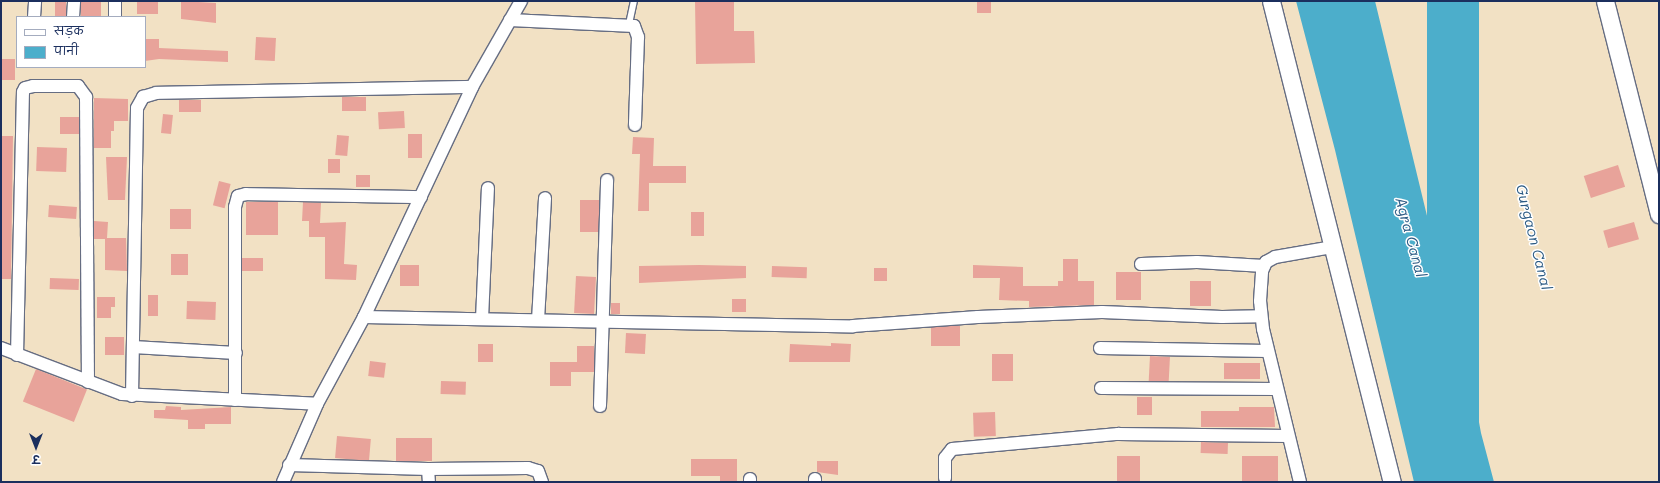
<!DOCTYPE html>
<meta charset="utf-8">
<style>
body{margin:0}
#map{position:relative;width:1660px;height:483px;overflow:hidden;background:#f2e1c4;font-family:Mali,"Playpen Sans Deva",sans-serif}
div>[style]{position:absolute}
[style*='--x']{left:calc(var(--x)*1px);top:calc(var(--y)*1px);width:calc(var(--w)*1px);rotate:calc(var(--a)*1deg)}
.water>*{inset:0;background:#4caecb;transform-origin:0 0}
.building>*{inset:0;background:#e8a39a;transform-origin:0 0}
.roads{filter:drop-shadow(1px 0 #666d82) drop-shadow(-1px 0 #666d82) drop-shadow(0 1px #666d82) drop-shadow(0 -1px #666d82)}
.lane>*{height:6px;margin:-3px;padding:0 3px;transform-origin:3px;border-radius:3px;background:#fff}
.street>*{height:12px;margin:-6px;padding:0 6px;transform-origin:6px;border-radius:6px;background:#fff}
.secondary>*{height:17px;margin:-8.5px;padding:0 8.5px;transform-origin:8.5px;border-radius:8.5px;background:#fff}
span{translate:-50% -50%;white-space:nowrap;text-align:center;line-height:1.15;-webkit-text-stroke:3px #fff;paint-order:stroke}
.water-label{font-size:15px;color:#2c5b84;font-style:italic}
.frame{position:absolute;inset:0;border:2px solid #1b2f5e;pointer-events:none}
.legend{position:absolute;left:16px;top:16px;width:130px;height:52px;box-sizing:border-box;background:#fff;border:1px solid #a4acbf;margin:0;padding:5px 7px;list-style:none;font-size:12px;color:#1b2f5e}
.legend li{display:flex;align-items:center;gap:8px;height:20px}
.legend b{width:20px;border:1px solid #a4acbf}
.north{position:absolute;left:16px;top:427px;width:40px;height:40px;-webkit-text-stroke:3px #fff;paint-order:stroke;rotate:180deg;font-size:11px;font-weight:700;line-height:16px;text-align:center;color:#1b2f5e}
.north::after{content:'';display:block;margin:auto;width:14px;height:18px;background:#1b2f5e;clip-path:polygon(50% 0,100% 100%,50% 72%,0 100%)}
</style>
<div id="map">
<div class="water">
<i style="clip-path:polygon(1296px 1px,1375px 1px,1459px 348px,1470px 373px,1481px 433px,1494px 482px,1414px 482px,1335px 150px)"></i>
<i style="left:1427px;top:1px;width:52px;height:496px"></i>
</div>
<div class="building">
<i style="left:55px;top:1px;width:11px;height:16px"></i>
<i style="left:81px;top:1px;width:20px;height:16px"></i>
<i style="left:137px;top:1px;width:21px;height:13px"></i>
<i style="clip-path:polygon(181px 1px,216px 3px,216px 23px,181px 19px)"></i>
<i style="clip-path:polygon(695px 1px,734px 1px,734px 31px,754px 31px,755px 63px,696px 64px)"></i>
<i style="left:977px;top:1px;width:14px;height:12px"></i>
<i style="left:256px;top:37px;width:20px;height:23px;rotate:3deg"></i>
<i style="clip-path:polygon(145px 39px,159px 39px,159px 48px,228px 51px,228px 62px,159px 59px,145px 61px)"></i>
<i style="left:1px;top:59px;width:14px;height:21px"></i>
<i style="left:342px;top:97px;width:24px;height:14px"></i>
<i style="clip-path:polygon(94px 98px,128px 99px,128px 121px,114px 121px,114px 131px,111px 131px,111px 148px,94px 148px)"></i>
<i style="left:179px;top:100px;width:22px;height:12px"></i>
<i style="left:404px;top:111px;width:17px;height:26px;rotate:87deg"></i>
<i style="left:163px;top:114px;width:10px;height:19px;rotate:6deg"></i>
<i style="left:60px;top:117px;width:19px;height:17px"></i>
<i style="left:408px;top:134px;width:14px;height:24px"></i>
<i style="left:337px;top:135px;width:12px;height:20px;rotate:5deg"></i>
<i style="clip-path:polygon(1px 136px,13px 136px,11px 279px,1px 279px)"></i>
<i style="clip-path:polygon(633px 137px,654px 138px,653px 166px,686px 166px,686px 183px,649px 183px,649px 211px,638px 211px,640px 154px,632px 154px)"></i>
<i style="left:37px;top:147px;width:30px;height:24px;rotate:2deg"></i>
<i style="clip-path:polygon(106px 157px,127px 157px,125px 200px,108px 200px)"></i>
<i style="left:328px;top:159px;width:12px;height:14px"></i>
<i style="left:1618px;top:165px;width:23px;height:36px;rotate:72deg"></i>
<i style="left:356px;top:175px;width:14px;height:12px"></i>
<i style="left:219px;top:181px;width:12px;height:25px;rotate:14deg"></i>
<i style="left:580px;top:200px;width:19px;height:32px"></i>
<i style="left:246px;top:202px;width:32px;height:33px"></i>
<i style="clip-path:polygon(303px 202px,321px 203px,320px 223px,346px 222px,344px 264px,357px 265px,356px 280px,325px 279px,325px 237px,309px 237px,309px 221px,302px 221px)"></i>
<i style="left:49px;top:205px;width:28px;height:12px;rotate:4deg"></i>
<i style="left:170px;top:209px;width:21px;height:20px"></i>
<i style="left:691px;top:212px;width:13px;height:24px"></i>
<i style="clip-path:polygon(94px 221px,108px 222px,107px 238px,126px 238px,127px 271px,105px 270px,105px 239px,94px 239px)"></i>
<i style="left:1634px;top:222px;width:18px;height:32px;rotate:74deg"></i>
<i style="left:171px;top:254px;width:17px;height:21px"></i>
<i style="left:242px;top:258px;width:21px;height:13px"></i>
<i style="clip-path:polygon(1063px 259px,1078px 259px,1078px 281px,1094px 281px,1094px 305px,1029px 307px,1029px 301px,999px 300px,1000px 278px,973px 278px,973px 265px,1023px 267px,1023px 286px,1058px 286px,1058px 281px,1063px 281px)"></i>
<i style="left:400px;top:265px;width:19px;height:21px"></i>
<i style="clip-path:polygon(699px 265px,746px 266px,746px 278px,639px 283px,639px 266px)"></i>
<i style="left:772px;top:266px;width:35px;height:11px;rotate:2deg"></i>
<i style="left:874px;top:268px;width:13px;height:13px"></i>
<i style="left:1116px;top:272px;width:25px;height:28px"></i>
<i style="left:576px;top:276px;width:20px;height:37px;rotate:3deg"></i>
<i style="left:50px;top:278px;width:29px;height:11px;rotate:2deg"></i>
<i style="left:1190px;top:281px;width:21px;height:25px"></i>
<i style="left:148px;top:295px;width:10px;height:21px"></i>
<i style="clip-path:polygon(97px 297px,115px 297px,115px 307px,111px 307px,111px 318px,97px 318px)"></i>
<i style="left:732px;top:299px;width:14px;height:13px"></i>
<i style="left:187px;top:301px;width:29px;height:18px;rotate:2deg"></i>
<i style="left:611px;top:303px;width:9px;height:11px"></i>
<i style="left:960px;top:326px;width:20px;height:29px;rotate:90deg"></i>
<i style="left:626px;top:333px;width:20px;height:20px;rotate:3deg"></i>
<i style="left:105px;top:337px;width:19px;height:18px"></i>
<i style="clip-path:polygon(831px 343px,851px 344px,850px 362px,789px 362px,790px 344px,831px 346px)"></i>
<i style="left:478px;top:344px;width:15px;height:18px"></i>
<i style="clip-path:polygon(577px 346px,594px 346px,594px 372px,571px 372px,571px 386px,550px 386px,550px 362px,577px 362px)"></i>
<i style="left:992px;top:354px;width:21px;height:27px"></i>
<i style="left:1150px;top:356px;width:20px;height:25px;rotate:3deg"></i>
<i style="left:370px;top:361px;width:16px;height:15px;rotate:7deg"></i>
<i style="left:1260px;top:363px;width:16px;height:36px;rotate:90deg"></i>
<i style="left:36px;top:369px;width:55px;height:35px;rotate:22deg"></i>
<i style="left:441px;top:381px;width:25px;height:13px;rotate:2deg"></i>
<i style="left:1137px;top:397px;width:15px;height:18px"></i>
<i style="clip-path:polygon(166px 406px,181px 407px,181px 410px,231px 407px,231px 424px,205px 424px,205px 429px,188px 429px,188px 420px,154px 418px,154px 410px,165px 410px)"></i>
<i style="clip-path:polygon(1239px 407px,1274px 407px,1275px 427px,1201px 427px,1201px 411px,1239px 411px)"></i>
<i style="left:995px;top:412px;width:24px;height:22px;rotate:88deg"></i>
<i style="left:337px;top:436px;width:34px;height:22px;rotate:5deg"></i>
<i style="left:396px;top:438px;width:36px;height:23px"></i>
<i style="left:1201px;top:442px;width:27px;height:11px;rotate:2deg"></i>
<i style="left:1117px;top:456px;width:23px;height:26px"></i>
<i style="left:1242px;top:456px;width:36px;height:25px"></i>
<i style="clip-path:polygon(691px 459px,737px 459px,737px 482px,720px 482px,720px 476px,691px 476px)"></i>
<i style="clip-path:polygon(817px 461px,838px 461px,838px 475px,817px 472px)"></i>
</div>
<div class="roads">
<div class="lane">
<i style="--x:629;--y:24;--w:24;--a:-78"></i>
</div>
<div class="street">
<i style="--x:34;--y:17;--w:16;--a:-86"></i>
<i style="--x:73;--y:17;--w:16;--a:-86"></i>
<i style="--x:115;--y:17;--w:16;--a:-90"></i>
<i style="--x:510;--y:20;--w:124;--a:2.8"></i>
<i style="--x:634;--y:26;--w:12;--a:70"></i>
<i style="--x:638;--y:37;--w:88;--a:92"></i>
<i style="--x:1141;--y:264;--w:56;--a:-2"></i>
<i style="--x:1197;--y:262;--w:67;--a:3.4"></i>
<i style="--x:364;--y:317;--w:489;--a:1.1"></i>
<i style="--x:853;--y:326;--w:125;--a:-4.1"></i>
<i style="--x:978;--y:317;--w:124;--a:-2.3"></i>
<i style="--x:1102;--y:312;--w:120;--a:2.4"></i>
<i style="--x:1222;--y:317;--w:39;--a:-1"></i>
<i style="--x:482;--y:319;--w:131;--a:-87.4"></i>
<i style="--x:538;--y:320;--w:122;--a:-86.7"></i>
<i style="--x:133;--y:347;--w:103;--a:3.3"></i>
<i style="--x:1;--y:348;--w:129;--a:20.8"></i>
<i style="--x:122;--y:394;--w:195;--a:2.9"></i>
<i style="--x:1100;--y:348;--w:167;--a:1"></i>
<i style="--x:17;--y:355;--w:263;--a:-88.7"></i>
<i style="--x:23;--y:92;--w:4;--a:-63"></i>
<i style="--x:25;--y:88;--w:8;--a:-14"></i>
<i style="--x:33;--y:86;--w:45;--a:0"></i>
<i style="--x:78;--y:86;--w:14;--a:54"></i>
<i style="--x:86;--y:97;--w:285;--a:89.6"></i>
<i style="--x:1101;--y:388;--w:175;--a:0.3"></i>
<i style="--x:132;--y:396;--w:288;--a:-89"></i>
<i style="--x:137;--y:108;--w:13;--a:-61"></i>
<i style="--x:143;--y:97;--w:14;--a:-17"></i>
<i style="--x:156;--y:93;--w:316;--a:-1.1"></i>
<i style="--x:235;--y:400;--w:193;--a:-90"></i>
<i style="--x:235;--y:207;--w:11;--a:-75"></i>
<i style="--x:238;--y:196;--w:8;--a:-14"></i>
<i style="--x:246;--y:194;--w:175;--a:1"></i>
<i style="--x:600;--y:406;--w:226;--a:-88.2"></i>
<i style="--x:289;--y:465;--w:139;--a:1.6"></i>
<i style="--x:428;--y:469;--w:100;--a:-0.6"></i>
<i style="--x:528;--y:468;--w:10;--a:17"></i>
<i style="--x:538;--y:471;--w:12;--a:70"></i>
<i style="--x:428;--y:469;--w:13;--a:86"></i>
<i style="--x:945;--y:478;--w:20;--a:-90"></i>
<i style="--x:945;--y:458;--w:11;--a:-52"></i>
<i style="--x:952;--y:449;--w:167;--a:-5.2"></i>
<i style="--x:1118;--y:434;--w:169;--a:0.7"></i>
<i style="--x:750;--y:479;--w:3;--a:90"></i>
<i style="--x:283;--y:482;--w:85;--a:-66.4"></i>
<i style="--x:317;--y:404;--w:99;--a:-61.6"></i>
<i style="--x:364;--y:317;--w:254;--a:-64.8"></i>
<i style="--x:472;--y:87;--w:99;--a:-60.3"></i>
<i style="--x:815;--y:482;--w:3;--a:-90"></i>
<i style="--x:1300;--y:482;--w:157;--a:-103.6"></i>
<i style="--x:1263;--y:329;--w:28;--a:-96"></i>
<i style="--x:1260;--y:301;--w:30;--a:-86"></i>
<i style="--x:1262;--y:271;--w:10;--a:-66"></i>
<i style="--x:1266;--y:262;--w:10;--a:-29"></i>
<i style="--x:1275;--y:257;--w:59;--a:-9.8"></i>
</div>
<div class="secondary">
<i style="--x:1271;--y:1;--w:496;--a:75.9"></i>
<i style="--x:1605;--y:1;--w:220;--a:75.8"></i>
</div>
</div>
<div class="water-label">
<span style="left:1411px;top:237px;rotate:75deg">Agra Canal</span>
<span style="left:1534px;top:237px;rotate:76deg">Gurgaon Canal</span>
</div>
<div class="frame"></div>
<ul class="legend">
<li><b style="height:5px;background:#fff"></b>सड़क</li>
<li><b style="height:11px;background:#4caecb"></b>पानी</li>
</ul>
<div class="north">उ</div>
</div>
